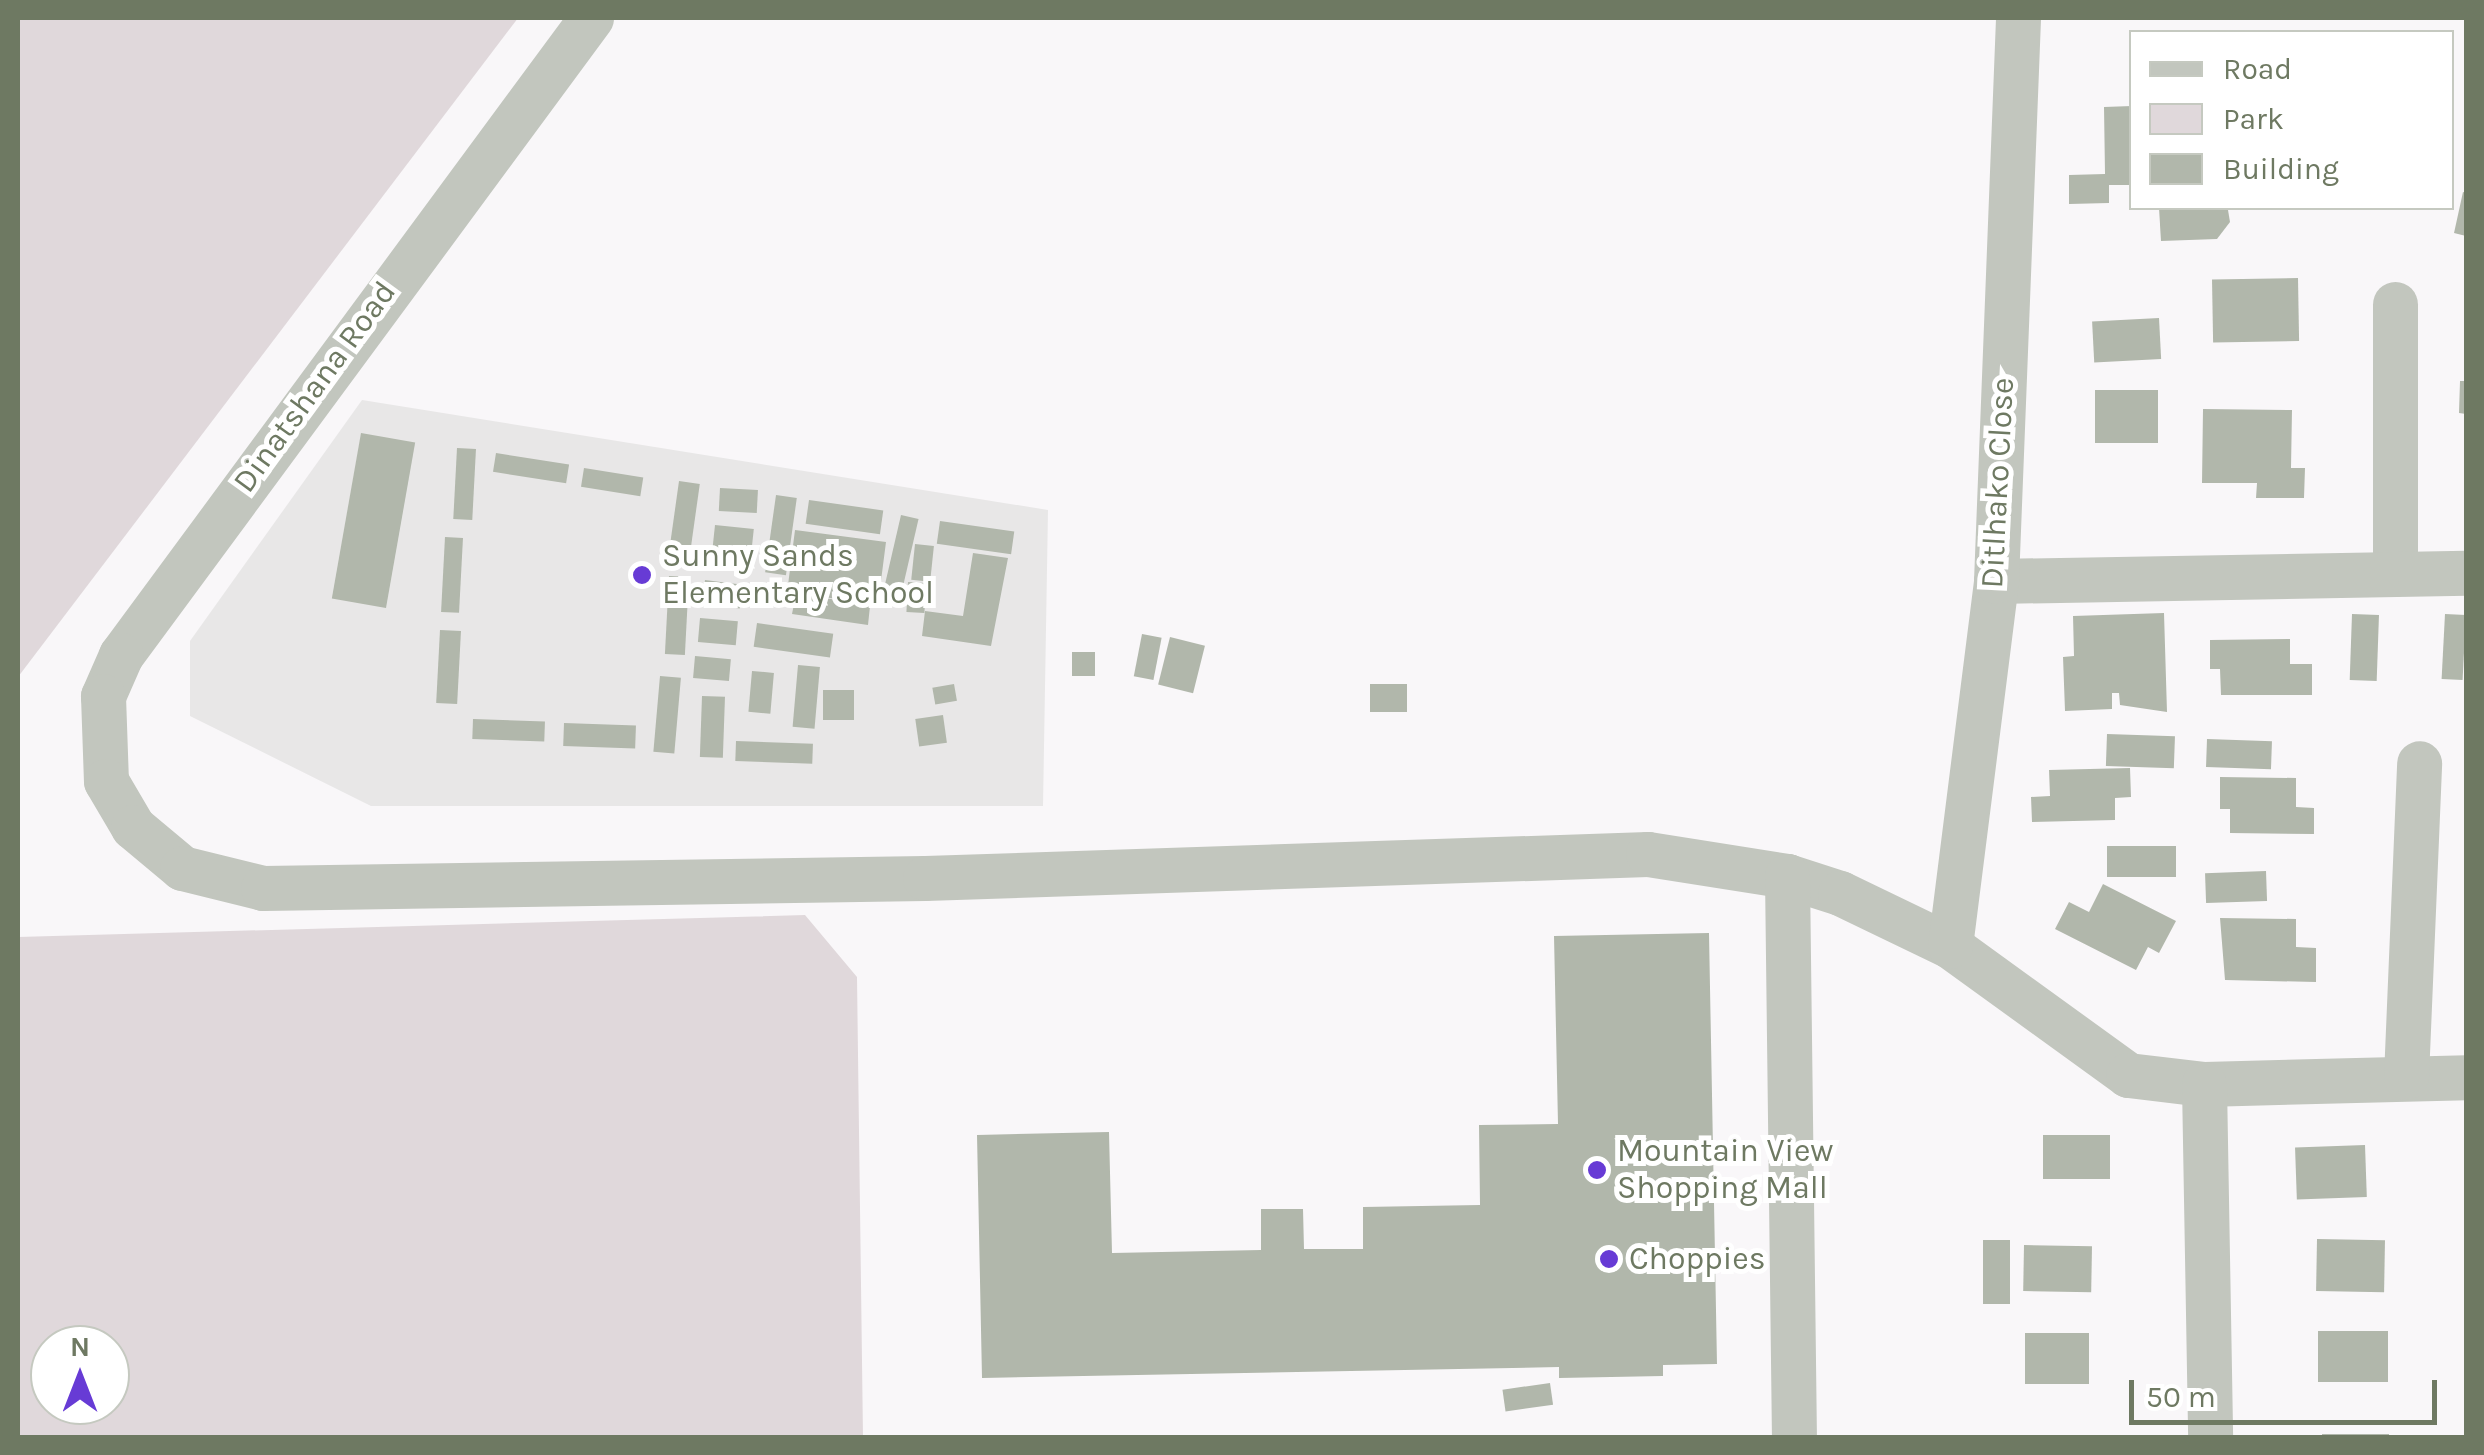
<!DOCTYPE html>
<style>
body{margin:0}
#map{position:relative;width:2484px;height:1455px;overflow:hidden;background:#f9f7f9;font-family:Karla,sans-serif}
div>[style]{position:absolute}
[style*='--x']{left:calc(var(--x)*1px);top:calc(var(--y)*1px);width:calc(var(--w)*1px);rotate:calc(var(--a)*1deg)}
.built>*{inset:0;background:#e8e7e7}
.green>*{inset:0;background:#e0d8db}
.building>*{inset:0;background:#b1b7ab;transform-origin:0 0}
.street>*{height:45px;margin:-22.5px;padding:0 22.5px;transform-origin:22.5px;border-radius:22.5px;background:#c2c6be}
.dots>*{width:28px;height:28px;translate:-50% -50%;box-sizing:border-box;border:5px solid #fff;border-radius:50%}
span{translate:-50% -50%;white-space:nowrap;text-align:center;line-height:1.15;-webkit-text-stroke:10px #fff;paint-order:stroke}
.street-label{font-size:32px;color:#6e7962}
.poi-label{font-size:32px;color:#6e7962}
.left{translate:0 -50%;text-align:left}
.frame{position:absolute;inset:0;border:20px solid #6e7962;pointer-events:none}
.legend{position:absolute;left:2129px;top:30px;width:325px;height:180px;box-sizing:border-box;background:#fff;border:2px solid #c5c9c0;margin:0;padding:12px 18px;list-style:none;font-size:30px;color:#6e7962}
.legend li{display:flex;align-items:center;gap:20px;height:50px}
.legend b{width:50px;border:2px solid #c5c9c0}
.north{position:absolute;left:30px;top:1325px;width:100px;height:100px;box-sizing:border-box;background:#fff;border:2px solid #c5c9c0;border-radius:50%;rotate:0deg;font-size:28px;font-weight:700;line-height:40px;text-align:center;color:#6e7962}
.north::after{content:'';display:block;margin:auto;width:35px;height:45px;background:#673bd5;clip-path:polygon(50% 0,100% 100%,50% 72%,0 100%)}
.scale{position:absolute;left:2129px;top:1380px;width:308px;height:45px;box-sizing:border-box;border:5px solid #6e7962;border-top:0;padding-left:12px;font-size:30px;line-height:35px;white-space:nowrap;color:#6e7962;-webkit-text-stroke:8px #fff;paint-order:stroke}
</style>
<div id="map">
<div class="built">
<i style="clip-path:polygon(362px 400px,1048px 510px,1043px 806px,371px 806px,190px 716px,190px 641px)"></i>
</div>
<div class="green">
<i style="clip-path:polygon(18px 18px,518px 18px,18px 677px)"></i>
<i style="clip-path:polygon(evenodd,805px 915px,857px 977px,863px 1437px,18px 1437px,18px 937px,805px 915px,50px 1345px,110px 1345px,110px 1405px,50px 1405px,50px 1345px)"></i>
</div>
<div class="building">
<i style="clip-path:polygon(2132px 106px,2132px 185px,2109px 185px,2109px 203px,2069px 204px,2069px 175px,2105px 174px,2104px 107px)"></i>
<i style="clip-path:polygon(2463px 192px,2466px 193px,2466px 236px,2454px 233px)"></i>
<i style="clip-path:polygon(2159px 208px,2228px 210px,2230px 222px,2217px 239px,2161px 241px)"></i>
<i style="left:2298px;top:278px;width:63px;height:86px;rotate:89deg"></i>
<i style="left:2159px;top:318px;width:41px;height:67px;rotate:87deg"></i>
<i style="clip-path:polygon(2460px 381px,2466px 381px,2466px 414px,2459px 413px)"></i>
<i style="left:2095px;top:390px;width:63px;height:53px"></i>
<i style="clip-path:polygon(2203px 409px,2292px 410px,2291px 468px,2305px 468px,2304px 498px,2256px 498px,2257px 483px,2202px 483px)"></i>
<i style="left:361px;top:433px;width:55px;height:168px;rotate:10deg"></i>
<i style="left:457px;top:448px;width:19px;height:71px;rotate:3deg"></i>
<i style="left:496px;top:453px;width:74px;height:19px;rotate:9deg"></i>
<i style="left:584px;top:468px;width:60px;height:19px;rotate:9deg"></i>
<i style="left:679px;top:481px;width:21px;height:79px;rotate:8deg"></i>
<i style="left:720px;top:488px;width:38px;height:23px;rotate:3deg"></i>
<i style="left:776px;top:495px;width:21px;height:78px;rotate:8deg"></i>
<i style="left:809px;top:500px;width:75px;height:24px;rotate:8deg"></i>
<i style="left:901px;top:515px;width:18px;height:80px;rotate:13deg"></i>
<i style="left:940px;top:521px;width:75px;height:23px;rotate:8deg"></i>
<i style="left:715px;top:525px;width:39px;height:23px;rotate:6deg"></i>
<i style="clip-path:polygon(795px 530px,886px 542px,878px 604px,814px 596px,870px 606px,868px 625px,792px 614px,796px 594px,787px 593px)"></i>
<i style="left:445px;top:537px;width:18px;height:75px;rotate:3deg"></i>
<i style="left:915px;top:544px;width:19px;height:36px;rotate:6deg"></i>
<i style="clip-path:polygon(973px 553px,1008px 558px,991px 646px,922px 636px,925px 611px,963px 616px)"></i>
<i style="left:669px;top:576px;width:20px;height:78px;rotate:3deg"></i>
<i style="left:705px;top:580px;width:38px;height:24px;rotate:7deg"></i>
<i style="left:908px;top:582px;width:18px;height:30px;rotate:3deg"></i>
<i style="clip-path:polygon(2164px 613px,2167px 712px,2120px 705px,2119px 693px,2112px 693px,2112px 709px,2065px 711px,2063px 657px,2074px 656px,2073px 616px)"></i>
<i style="left:2352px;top:614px;width:27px;height:66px;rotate:2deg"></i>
<i style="left:2445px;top:614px;width:21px;height:65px;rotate:3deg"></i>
<i style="left:700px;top:618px;width:38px;height:24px;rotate:5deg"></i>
<i style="left:757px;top:623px;width:77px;height:24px;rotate:8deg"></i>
<i style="left:440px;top:630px;width:21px;height:73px;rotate:3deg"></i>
<i style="left:1142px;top:634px;width:20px;height:43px;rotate:11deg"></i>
<i style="left:1170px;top:637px;width:36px;height:49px;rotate:14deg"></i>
<i style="clip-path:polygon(2290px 639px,2290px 664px,2312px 664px,2312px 695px,2221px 695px,2220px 669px,2210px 669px,2210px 640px)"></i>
<i style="left:1072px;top:652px;width:23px;height:24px"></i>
<i style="left:695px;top:656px;width:36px;height:22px;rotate:5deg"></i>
<i style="left:798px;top:665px;width:22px;height:62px;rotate:5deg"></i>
<i style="left:752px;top:671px;width:22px;height:41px;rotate:5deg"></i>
<i style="left:660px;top:676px;width:21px;height:76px;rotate:5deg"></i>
<i style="left:954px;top:684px;width:17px;height:22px;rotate:80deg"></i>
<i style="left:1370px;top:684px;width:37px;height:28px"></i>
<i style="left:823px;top:690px;width:31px;height:30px"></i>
<i style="left:702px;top:696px;width:23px;height:61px;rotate:2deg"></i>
<i style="left:943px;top:715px;width:28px;height:28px;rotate:82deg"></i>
<i style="left:473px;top:719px;width:72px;height:20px;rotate:2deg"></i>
<i style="left:564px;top:723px;width:72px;height:23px;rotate:2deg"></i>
<i style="left:2107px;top:734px;width:68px;height:32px;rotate:2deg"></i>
<i style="left:2207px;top:739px;width:65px;height:28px;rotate:2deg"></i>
<i style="left:736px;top:741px;width:77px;height:20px;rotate:2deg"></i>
<i style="clip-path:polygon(2130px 768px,2131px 797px,2115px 798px,2115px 820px,2032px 822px,2031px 797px,2050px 796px,2049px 770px)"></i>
<i style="clip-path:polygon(2220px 777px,2296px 778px,2296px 807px,2314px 808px,2314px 834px,2230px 833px,2230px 809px,2220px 809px)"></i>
<i style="left:2176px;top:846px;width:31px;height:69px;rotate:90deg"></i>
<i style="left:2266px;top:871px;width:30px;height:61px;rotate:88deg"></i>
<i style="clip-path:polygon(2103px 884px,2176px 921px,2159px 953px,2148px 947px,2136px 970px,2055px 929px,2069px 902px,2089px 912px)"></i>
<i style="clip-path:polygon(2220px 918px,2296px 919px,2296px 947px,2316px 948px,2316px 982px,2225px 980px)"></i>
<i style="clip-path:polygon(1709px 933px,1717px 1364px,1663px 1365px,1663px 1376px,1559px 1378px,1559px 1367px,982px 1378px,977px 1135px,1109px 1132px,1112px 1253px,1261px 1250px,1261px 1209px,1303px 1209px,1304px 1249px,1363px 1249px,1363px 1207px,1480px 1205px,1479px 1125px,1558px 1124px,1554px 936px)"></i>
<i style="left:2043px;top:1135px;width:67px;height:44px"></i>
<i style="left:2365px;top:1145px;width:52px;height:70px;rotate:88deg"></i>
<i style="left:2317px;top:1239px;width:68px;height:52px;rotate:1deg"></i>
<i style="left:1983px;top:1240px;width:27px;height:64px"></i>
<i style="left:2024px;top:1245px;width:68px;height:46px;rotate:1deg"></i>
<i style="left:2318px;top:1331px;width:70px;height:51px"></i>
<i style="left:2025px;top:1333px;width:64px;height:51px"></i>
<i style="left:1550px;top:1383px;width:22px;height:48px;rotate:82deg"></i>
<i style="left:2322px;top:1434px;width:67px;height:4px"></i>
</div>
<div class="street">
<i style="--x:591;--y:18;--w:792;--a:126.42"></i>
<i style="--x:121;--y:655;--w:45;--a:113.7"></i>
<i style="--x:103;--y:696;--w:85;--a:88"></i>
<i style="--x:106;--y:781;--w:53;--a:59.6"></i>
<i style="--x:133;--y:827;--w:64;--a:39.9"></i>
<i style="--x:182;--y:868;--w:83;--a:13.9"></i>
<i style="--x:263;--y:888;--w:662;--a:-0.87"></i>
<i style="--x:925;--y:878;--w:723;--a:-1.9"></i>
<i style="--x:1648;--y:854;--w:141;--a:9"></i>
<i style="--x:1787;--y:876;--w:56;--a:17.8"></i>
<i style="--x:1840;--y:893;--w:122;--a:25.7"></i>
<i style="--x:1950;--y:946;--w:220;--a:35.9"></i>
<i style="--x:2128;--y:1075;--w:77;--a:6.8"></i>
<i style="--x:2204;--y:1084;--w:262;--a:-1.5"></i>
<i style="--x:2395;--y:304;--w:270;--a:90"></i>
<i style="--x:1996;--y:581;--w:470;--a:-1"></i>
<i style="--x:1787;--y:876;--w:562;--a:89.29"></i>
<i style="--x:1950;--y:946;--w:368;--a:-82.8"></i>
<i style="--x:1996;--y:581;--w:563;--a:-87.76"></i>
<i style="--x:2406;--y:1077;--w:314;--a:-87.6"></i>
<i style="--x:2204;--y:1084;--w:354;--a:89"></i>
</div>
<div class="dots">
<i style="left:642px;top:575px;background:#673bd5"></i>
<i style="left:1597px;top:1170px;background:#673bd5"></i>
<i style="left:1609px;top:1259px;background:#673bd5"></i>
</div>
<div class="street-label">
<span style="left:315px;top:387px;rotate:-54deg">Dinatshana Road</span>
<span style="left:1998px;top:483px;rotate:-87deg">Ditlhako Close</span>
</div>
<div class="poi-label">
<span class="left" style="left:662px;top:575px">Sunny Sands<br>Elementary School</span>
<span class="left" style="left:1617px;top:1170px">Mountain View<br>Shopping Mall</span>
<span class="left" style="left:1629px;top:1259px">Choppies</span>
</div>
<div class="frame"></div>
<ul class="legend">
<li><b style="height:12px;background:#c2c6be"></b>Road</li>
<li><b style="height:28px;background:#e0d8db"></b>Park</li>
<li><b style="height:28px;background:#b1b7ab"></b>Building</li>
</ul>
<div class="north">N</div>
<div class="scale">50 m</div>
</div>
